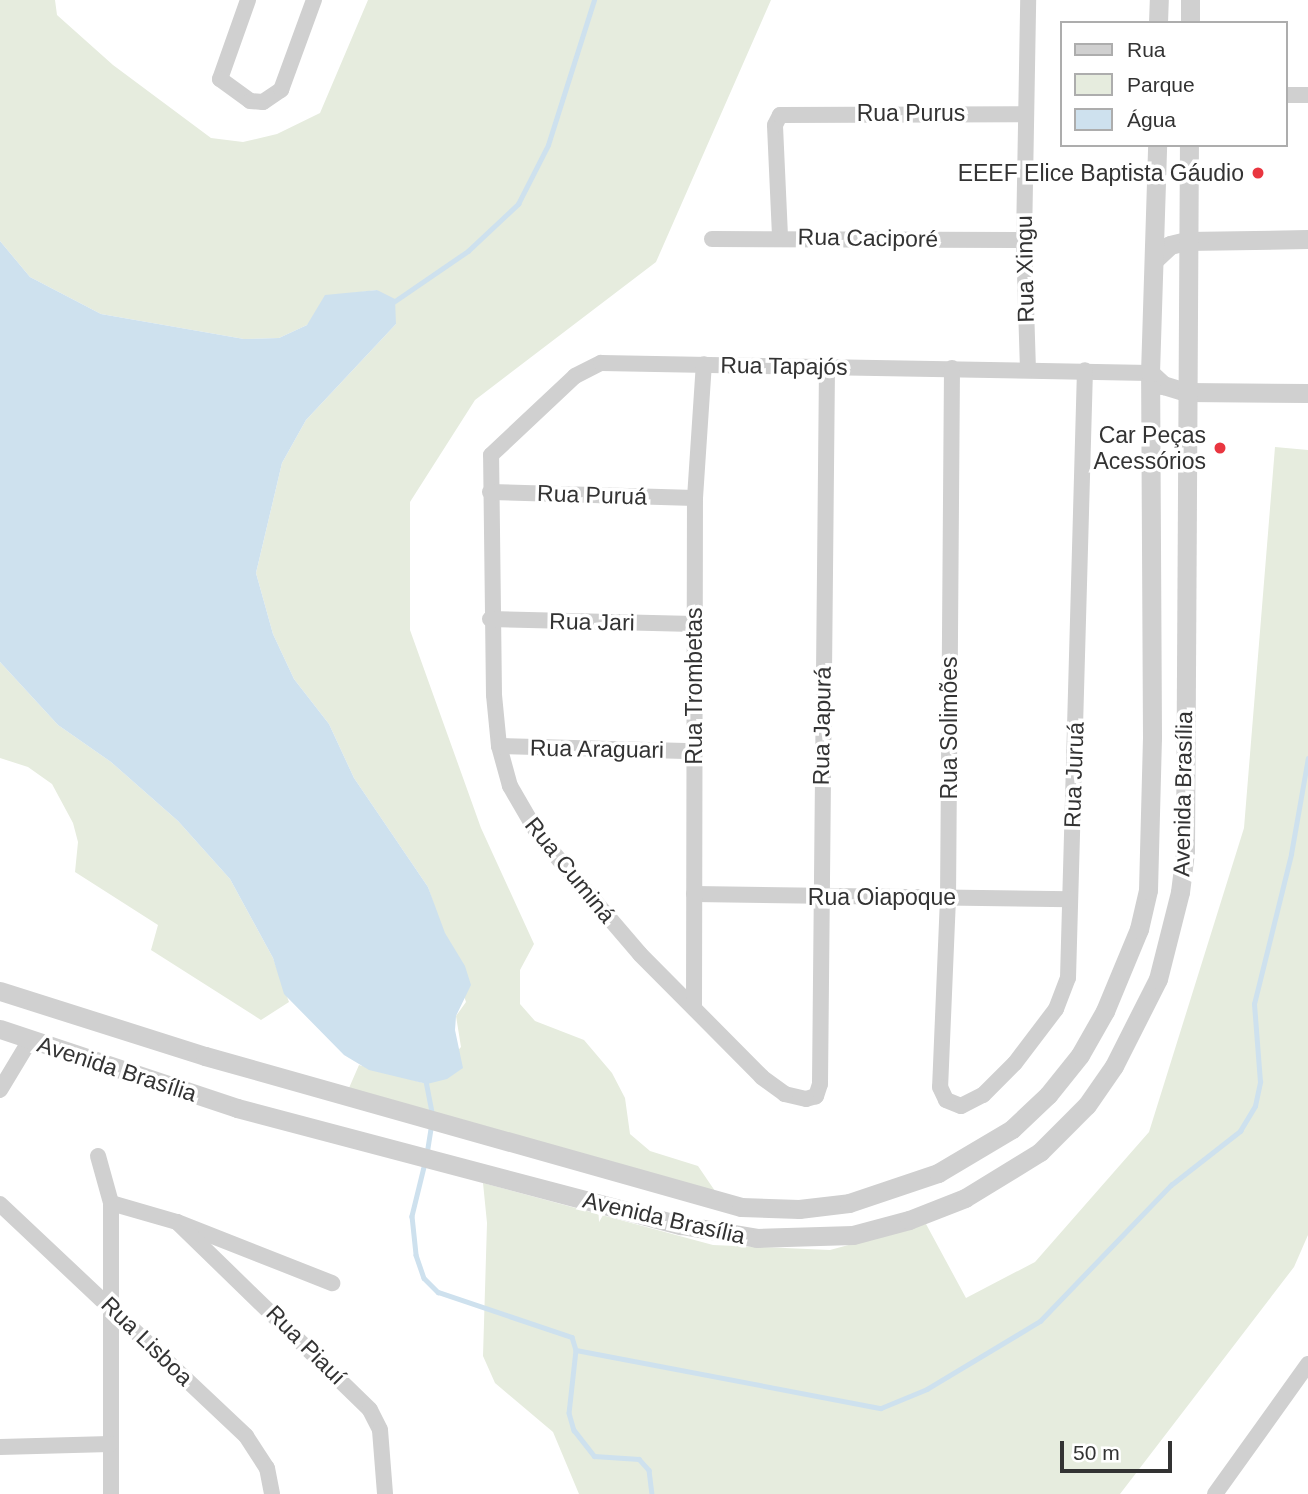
<!DOCTYPE html>
<meta charset="utf-8">
<style>
body{margin:0}
#map{position:relative;width:1308px;height:1494px;overflow:hidden;background:#fff;font-family:Arial,sans-serif}
div>[style]{position:absolute}
[style*='--x']{left:calc(var(--x)*1px);top:calc(var(--y)*1px);width:calc(var(--w)*1px);rotate:calc(var(--a)*1deg)}
.green>*{inset:0;background:#e6ecde}
.water>*{inset:0;background:#cee1ee}
.stream>*{height:4.5px;margin:-2.25px;padding:0 2.25px;transform-origin:2.25px;border-radius:2.25px;background:#cee1ee}
.minor>*{height:16px;margin:-8px;padding:0 8px;transform-origin:8px;border-radius:8px;background:#d0d0d0}
.tertiary>*{height:19px;margin:-9.5px;padding:0 9.5px;transform-origin:9.5px;border-radius:9.5px;background:#d0d0d0}
.dots>*{width:19px;height:19px;translate:-50% -50%;box-sizing:border-box;border:4px solid #fff;border-radius:50%}
span{translate:-50% -50%;white-space:nowrap;text-align:center;line-height:1.15;-webkit-text-stroke:7px #fff;paint-order:stroke}
.street-label{font-size:23px;color:#333}
.poi-label{font-size:23px;color:#333}
.right{translate:-100% -50%;text-align:right}
.legend{position:absolute;left:1060px;top:21px;width:228px;height:126px;box-sizing:border-box;background:#fff;border:2px solid #adadad;margin:0;padding:9px 12px;list-style:none;font-size:21px;color:#333}
.legend li{display:flex;align-items:center;gap:14px;height:35px}
.legend b{width:35px;border:2px solid #adadad}
.scale{position:absolute;left:1060px;top:1441px;width:112px;height:32px;box-sizing:border-box;border:4px solid #333;border-top:0;padding-left:9px;font-size:21px;line-height:24px;white-space:nowrap;color:#333;-webkit-text-stroke:5px #fff;paint-order:stroke}
</style>
<div id="map">
<div class="green">
<i style="clip-path:polygon(0 0,55px 0,57px 15px,113px 65px,211px 138px,243px 142px,277px 134px,320px 113px,368px 0,771px 0,656px 262px,475px 400px,410px 502px,410px 630px,481px 828px,534px 944px,520px 970px,520px 1004px,535px 1021px,584px 1040px,612px 1073px,625px 1098px,630px 1134px,650px 1151px,698px 1166px,715px 1191px,349px 1088px,359px 1065px,427px 1084px,461px 1047px,456px 1016px,466px 1002px,428px 887px,354px 778px,329px 724px,294px 679px,273px 634px,256px 573px,282px 463px,306px 420px,396px 324px,377px 290px,353px 293px,307px 325px,279px 338px,244px 339px,101px 314px,30px 277px,0 241px)"></i>
<i style="clip-path:polygon(1275px 447px,1308px 450px,1308px 1235px,1294px 1267px,1120px 1494px,579px 1494px,553px 1432px,495px 1383px,483px 1356px,487px 1223px,483px 1183px,713px 1245px,830px 1250px,926px 1224px,966px 1298px,1035px 1262px,1149px 1132px,1244px 828px)"></i>
<i style="clip-path:polygon(0 662px,58px 725px,111px 762px,178px 821px,230px 879px,273px 958px,289px 1002px,261px 1020px,151px 950px,158px 925px,75px 872px,78px 842px,73px 823px,52px 784px,28px 767px,0 758px)"></i>
</div>
<div class="water">
<i style="clip-path:polygon(0 241px,30px 277px,101px 314px,244px 339px,279px 338px,307px 325px,325px 295px,377px 290px,395px 299px,396px 324px,306px 420px,282px 463px,256px 573px,273px 634px,294px 679px,329px 724px,354px 778px,428px 887px,445px 933px,465px 966px,471px 985px,456px 1016px,455px 1030px,463px 1068px,447px 1079px,427px 1084px,369px 1070px,344px 1055px,284px 994px,273px 958px,230px 879px,178px 821px,111px 762px,58px 725px,0 662px)"></i>
</div>
<div class="stream">
<i style="--x:392;--y:303;--w:92;--a:-34.4"></i>
<i style="--x:468;--y:251;--w:69;--a:-43.2"></i>
<i style="--x:518;--y:204;--w:66;--a:-63"></i>
<i style="--x:548;--y:145;--w:152;--a:-72.4"></i>
<i style="--x:426;--y:1081;--w:33;--a:79"></i>
<i style="--x:427;--y:1151;--w:26;--a:-81"></i>
<i style="--x:425;--y:1163;--w:55;--a:103.8"></i>
<i style="--x:412;--y:1216;--w:39;--a:84"></i>
<i style="--x:416;--y:1255;--w:24;--a:71"></i>
<i style="--x:424;--y:1278;--w:20;--a:45"></i>
<i style="--x:438;--y:1292;--w:141;--a:18.6"></i>
<i style="--x:572;--y:1337;--w:14;--a:73"></i>
<i style="--x:576;--y:1350;--w:63;--a:96.3"></i>
<i style="--x:569;--y:1413;--w:18;--a:74"></i>
<i style="--x:574;--y:1430;--w:33;--a:52"></i>
<i style="--x:594;--y:1456;--w:45;--a:3.8"></i>
<i style="--x:639;--y:1459;--w:15;--a:48"></i>
<i style="--x:649;--y:1470;--w:24;--a:83"></i>
<i style="--x:576;--y:1350;--w:310;--a:10.8"></i>
<i style="--x:881;--y:1408;--w:50;--a:-22.4"></i>
<i style="--x:927;--y:1389;--w:132;--a:-31"></i>
<i style="--x:1040;--y:1321;--w:189;--a:-46.1"></i>
<i style="--x:1171;--y:1185;--w:88;--a:-38"></i>
<i style="--x:1240;--y:1131;--w:29;--a:-59"></i>
<i style="--x:1255;--y:1106;--w:25;--a:-78"></i>
<i style="--x:1260;--y:1082;--w:78;--a:-94.4"></i>
<i style="--x:1254;--y:1004;--w:154;--a:-76.1"></i>
<i style="--x:1291;--y:854;--w:97;--a:-80"></i>
</div>
<div class="minor">
<i style="--x:248;--y:0;--w:84;--a:109.5"></i>
<i style="--x:220;--y:79;--w:37;--a:36"></i>
<i style="--x:250;--y:101;--w:13;--a:4"></i>
<i style="--x:263;--y:102;--w:22;--a:-34"></i>
<i style="--x:281;--y:90;--w:96;--a:-69.9"></i>
<i style="--x:1285;--y:95;--w:23;--a:0"></i>
<i style="--x:780;--y:236;--w:111;--a:-92.6"></i>
<i style="--x:775;--y:125;--w:11;--a:-63"></i>
<i style="--x:780;--y:115;--w:245;--a:-0.2"></i>
<i style="--x:712;--y:239;--w:312;--a:0.2"></i>
<i style="--x:827;--y:367;--w:717;--a:90.56"></i>
<i style="--x:820;--y:1084;--w:13;--a:108"></i>
<i style="--x:816;--y:1096;--w:10;--a:163"></i>
<i style="--x:806;--y:1099;--w:22;--a:-167"></i>
<i style="--x:785;--y:1094;--w:29;--a:-144"></i>
<i style="--x:762;--y:1077;--w:173;--a:-134.8"></i>
<i style="--x:640;--y:954;--w:155;--a:-130.6"></i>
<i style="--x:539;--y:836;--w:58;--a:-120.1"></i>
<i style="--x:510;--y:786;--w:41;--a:-105.4"></i>
<i style="--x:499;--y:746;--w:51;--a:-95.6"></i>
<i style="--x:494;--y:695;--w:240;--a:-90.7"></i>
<i style="--x:491;--y:455;--w:115;--a:-43.2"></i>
<i style="--x:575;--y:376;--w:29;--a:-27"></i>
<i style="--x:601;--y:363;--w:549;--a:1.04"></i>
<i style="--x:952;--y:368;--w:530;--a:90.43"></i>
<i style="--x:948;--y:898;--w:189;--a:92.4"></i>
<i style="--x:940;--y:1087;--w:14;--a:65"></i>
<i style="--x:946;--y:1100;--w:16;--a:22"></i>
<i style="--x:961;--y:1106;--w:25;--a:-27"></i>
<i style="--x:983;--y:1095;--w:45;--a:-45"></i>
<i style="--x:1015;--y:1063;--w:68;--a:-52.8"></i>
<i style="--x:1056;--y:1009;--w:33;--a:-69"></i>
<i style="--x:1068;--y:978;--w:608;--a:-88.4"></i>
<i style="--x:1028;--y:370;--w:130;--a:-91.8"></i>
<i style="--x:1024;--y:240;--w:240;--a:-89"></i>
<i style="--x:490;--y:492;--w:205;--a:1.7"></i>
<i style="--x:490;--y:619;--w:204;--a:1.4"></i>
<i style="--x:499;--y:746;--w:196;--a:1.5"></i>
<i style="--x:694;--y:894;--w:376;--a:0.8"></i>
<i style="--x:694;--y:1008;--w:510;--a:-89.89"></i>
<i style="--x:695;--y:498;--w:134;--a:-86.2"></i>
<i style="--x:0;--y:1090;--w:58;--a:-59"></i>
<i style="--x:98;--y:1156;--w:49;--a:74.5"></i>
<i style="--x:111;--y:1203;--w:291;--a:90"></i>
<i style="--x:111;--y:1203;--w:69;--a:16.1"></i>
<i style="--x:177;--y:1222;--w:167;--a:21.5"></i>
<i style="--x:0;--y:1204;--w:338;--a:43.3"></i>
<i style="--x:246;--y:1436;--w:38;--a:57"></i>
<i style="--x:267;--y:1468;--w:26;--a:79"></i>
<i style="--x:177;--y:1222;--w:269;--a:44.2"></i>
<i style="--x:370;--y:1410;--w:22;--a:63"></i>
<i style="--x:380;--y:1430;--w:64;--a:85.5"></i>
<i style="--x:0;--y:1447;--w:110;--a:-1.6"></i>
<i style="--x:1215;--y:1494;--w:160;--a:-54.4"></i>
</div>
<div class="tertiary">
<i style="--x:1158;--y:23;--w:23;--a:-88"></i>
<i style="--x:1190;--y:23;--w:23;--a:-90"></i>
<i style="--x:1154;--y:260;--w:22;--a:-43"></i>
<i style="--x:1170;--y:245;--w:16;--a:-14"></i>
<i style="--x:1186;--y:241;--w:122;--a:-0.9"></i>
<i style="--x:1150;--y:373;--w:18;--a:43"></i>
<i style="--x:1163;--y:385;--w:24;--a:17"></i>
<i style="--x:1186;--y:392;--w:122;--a:0.5"></i>
<i style="--x:0;--y:991;--w:215;--a:17.6"></i>
<i style="--x:205;--y:1056;--w:557;--a:15.73"></i>
<i style="--x:741;--y:1207;--w:58;--a:2"></i>
<i style="--x:799;--y:1209;--w:50;--a:-6.8"></i>
<i style="--x:849;--y:1203;--w:94;--a:-18.6"></i>
<i style="--x:938;--y:1173;--w:86;--a:-30.7"></i>
<i style="--x:1012;--y:1129;--w:50;--a:-43.4"></i>
<i style="--x:1048;--y:1095;--w:51;--a:-51.3"></i>
<i style="--x:1080;--y:1055;--w:51;--a:-60.4"></i>
<i style="--x:1105;--y:1011;--w:89;--a:-67.5"></i>
<i style="--x:1139;--y:929;--w:40;--a:-77"></i>
<i style="--x:1148;--y:890;--w:152;--a:-88.5"></i>
<i style="--x:1152;--y:738;--w:365;--a:-90.3"></i>
<i style="--x:1150;--y:373;--w:228;--a:-88.2"></i>
<i style="--x:0;--y:1029;--w:250;--a:18.4"></i>
<i style="--x:237;--y:1108;--w:459;--a:14.8"></i>
<i style="--x:681;--y:1225;--w:77;--a:9.7"></i>
<i style="--x:757;--y:1238;--w:96;--a:-1.8"></i>
<i style="--x:853;--y:1235;--w:58;--a:-15"></i>
<i style="--x:909;--y:1220;--w:60;--a:-21.4"></i>
<i style="--x:965;--y:1198;--w:88;--a:-31.5"></i>
<i style="--x:1040;--y:1152;--w:66;--a:-45"></i>
<i style="--x:1087;--y:1105;--w:47;--a:-55.3"></i>
<i style="--x:1114;--y:1066;--w:97;--a:-63.2"></i>
<i style="--x:1158;--y:979;--w:90;--a:-75.8"></i>
<i style="--x:1180;--y:892;--w:40;--a:-82.9"></i>
<i style="--x:1185;--y:852;--w:707;--a:-89.68"></i>
</div>
<div class="dots">
<i style="left:1258px;top:173px;background:#e93640"></i>
<i style="left:1220px;top:448px;background:#e93640"></i>
</div>
<div class="street-label">
<span style="left:911px;top:113px">Rua Purus</span>
<span style="left:868px;top:238px;rotate:1deg">Rua Caciporé</span>
<span style="left:1025px;top:269px;rotate:-91deg">Rua Xingu</span>
<span style="left:784px;top:366px;rotate:1deg">Rua Tapajós</span>
<span style="left:592px;top:495px;rotate:2deg">Rua Puruá</span>
<span style="left:592px;top:622px;rotate:1deg">Rua Jari</span>
<span style="left:694px;top:686px;rotate:-90deg">Rua Trombetas</span>
<span style="left:822px;top:726px;rotate:-89deg">Rua Japurá</span>
<span style="left:949px;top:728px;rotate:-90deg">Rua Solimões</span>
<span style="left:597px;top:749px;rotate:1deg">Rua Araguari</span>
<span style="left:1074px;top:775px;rotate:-88deg">Rua Juruá</span>
<span style="left:1183px;top:794px;rotate:-89deg">Avenida Brasília</span>
<span style="left:570px;top:870px;rotate:51deg">Rua Cuminá</span>
<span style="left:882px;top:897px">Rua Oiapoque</span>
<span style="left:117px;top:1069px;rotate:18deg">Avenida Brasília</span>
<span style="left:664px;top:1218px;rotate:13deg">Avenida Brasília</span>
<span style="left:147px;top:1341px;rotate:44deg">Rua Lisboa</span>
<span style="left:306px;top:1345px;rotate:45deg">Rua Piauí</span>
</div>
<div class="poi-label">
<span class="right" style="left:1244px;top:173px">EEEF Elice Baptista Gáudio</span>
<span class="right" style="left:1206px;top:448px">Car Peças<br>Acessórios</span>
</div>
<ul class="legend">
<li><b style="height:9px;background:#d0d0d0"></b>Rua</li>
<li><b style="height:19px;background:#e6ecde"></b>Parque</li>
<li><b style="height:19px;background:#cee1ee"></b>Água</li>
</ul>
<div class="scale">50 m</div>
</div>
